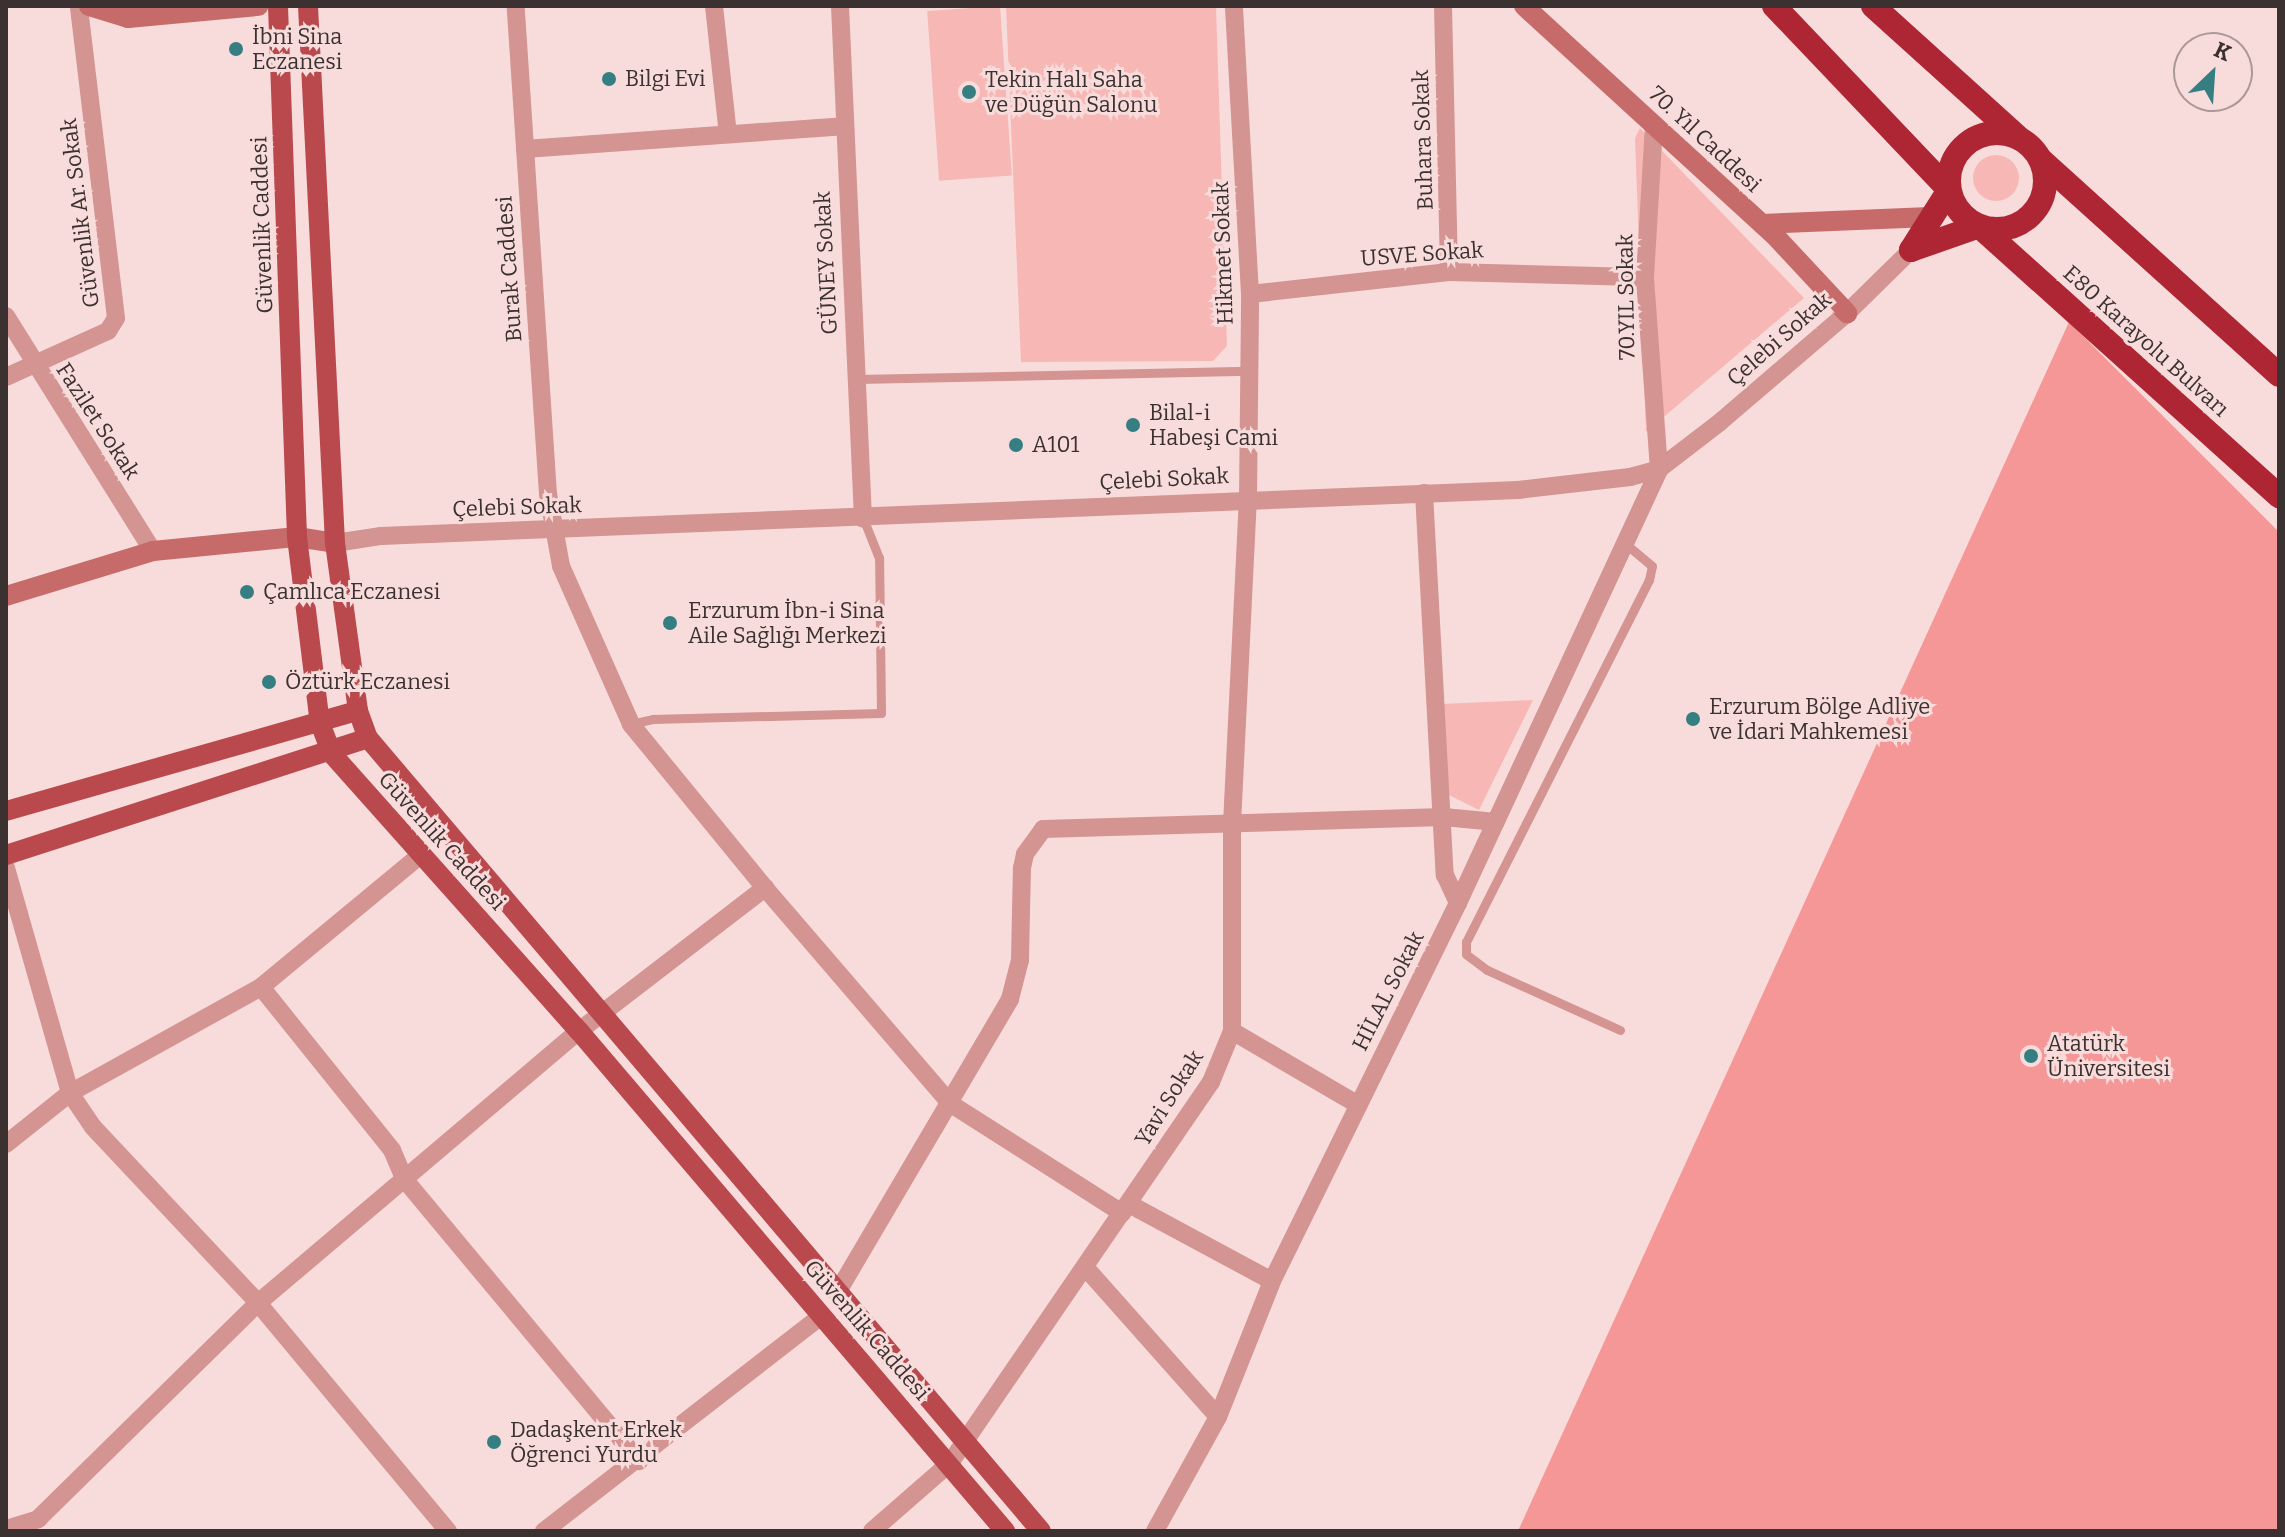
<!DOCTYPE html>
<meta charset="utf-8">
<style>
body{margin:0}
#map{position:relative;width:2285px;height:1537px;overflow:hidden;background:#f8dcdb;font-family:Bitter,serif}
div>[style]{position:absolute}
[style*='--x']{left:calc(var(--x)*1px);top:calc(var(--y)*1px);width:calc(var(--w)*1px);rotate:calc(var(--a)*1deg)}
.green>*{inset:0;background:#f7b7b5;transform-origin:0 0}
.round{border-radius:50%}
.forest>*{inset:0;background:#f49796}
.lane>*{height:9px;margin:-4.5px;padding:0 4.5px;transform-origin:4.5px;border-radius:4.5px;background:#d39492}
.street>*{height:18px;margin:-9px;padding:0 9px;transform-origin:9px;border-radius:9px;background:#d39492}
.secondary>*{height:20px;margin:-10px;padding:0 10px;transform-origin:10px;border-radius:10px;background:#c66a6a}
.primary>*{height:20px;margin:-10px;padding:0 10px;transform-origin:10px;border-radius:10px;background:#ba494e}
.highway>*{height:24px;margin:-12px;padding:0 12px;transform-origin:12px;border-radius:12px;background:#ae2534}
.highway>.ring{margin:-12px;padding:0;box-sizing:content-box;background:none;border:24px solid #ae2534;border-radius:50%}
.dots>*{width:22px;height:22px;translate:-50% -50%;box-sizing:border-box;border:4px solid #f8dcdb;border-radius:50%}
span{translate:-50% -50%;white-space:nowrap;text-align:center;line-height:1.15;-webkit-text-stroke:6px #f8dcdb;paint-order:stroke}
.poi-label{font-size:22px;color:#3b3130}
.left{translate:0 -50%;text-align:left}
.street-label{font-size:22px;color:#3b3130}
.frame{position:absolute;inset:0;border:8px solid #3b3130;pointer-events:none}
.north{position:absolute;left:2173px;top:32px;width:80px;height:80px;box-sizing:border-box;background:#f8dcdb;border:2px solid #ac9897;border-radius:50%;rotate:25deg;font-size:22px;font-weight:700;line-height:32px;text-align:center;color:#3b3130}
.north::after{content:'';display:block;margin:auto;width:28px;height:36px;background:#357e82;clip-path:polygon(50% 0,100% 100%,50% 72%,0 100%)}
</style>
<div id="map">
<div class="green">
<i style="left:1000px;top:6px;width:170px;height:73px;rotate:86deg"></i>
<i style="clip-path:polygon(1006px 6px,1216px 6px,1227px 346px,1213px 361px,1021px 362px)"></i>
<i style="clip-path:polygon(1640px 128px,1804px 298px,1646px 432px,1635px 138px)"></i>
<i class="round" style="left:1973px;top:155px;width:46px;height:46px"></i>
<i style="clip-path:polygon(1533px 700px,1479px 810px,1449px 795px,1442px 704px)"></i>
</div>
<div class="forest">
<i style="clip-path:polygon(2069px 322px,2279px 532px,2279px 1531px,1518px 1531px)"></i>
</div>
<div class="lane">
<i style="--x:857;--y:379;--w:392;--a:-1.2"></i>
<i style="--x:631;--y:724;--w:23;--a:-13"></i>
<i style="--x:653;--y:719;--w:228;--a:-1.5"></i>
<i style="--x:881;--y:713;--w:155;--a:-90.7"></i>
<i style="--x:879;--y:558;--w:43;--a:-111.8"></i>
<i style="--x:1620;--y:1030;--w:146;--a:-155.7"></i>
<i style="--x:1487;--y:970;--w:26;--a:-143"></i>
<i style="--x:1466;--y:954;--w:12;--a:-90"></i>
<i style="--x:1466;--y:942;--w:406;--a:-63.2"></i>
<i style="--x:1649;--y:580;--w:14;--a:-78"></i>
<i style="--x:1652;--y:566;--w:35;--a:-140"></i>
</div>
<div class="street">
<i style="--x:714;--y:6;--w:129;--a:83.8"></i>
<i style="--x:840;--y:6;--w:513;--a:87.43"></i>
<i style="--x:1443;--y:6;--w:266;--a:88.7"></i>
<i style="--x:525;--y:149;--w:319;--a:-4.1"></i>
<i style="--x:1250;--y:294;--w:200;--a:-6.3"></i>
<i style="--x:1449;--y:272;--w:196;--a:1.5"></i>
<i style="--x:6;--y:316;--w:277;--a:58"></i>
<i style="--x:6;--y:377;--w:112;--a:-24.3"></i>
<i style="--x:108;--y:331;--w:15;--a:-58"></i>
<i style="--x:116;--y:318;--w:314;--a:-96.8"></i>
<i style="--x:1424;--y:493;--w:383;--a:86.9"></i>
<i style="--x:1445;--y:875;--w:31;--a:65"></i>
<i style="--x:335;--y:543;--w:47;--a:-8.7"></i>
<i style="--x:381;--y:536;--w:1138;--a:-2.32"></i>
<i style="--x:1518;--y:490;--w:113;--a:-6.6"></i>
<i style="--x:1630;--y:477;--w:30;--a:-15"></i>
<i style="--x:1659;--y:469;--w:77;--a:-37.6"></i>
<i style="--x:1720;--y:422;--w:167;--a:-40.6"></i>
<i style="--x:1847;--y:313;--w:90;--a:-44.5"></i>
<i style="--x:6;--y:868;--w:234;--a:74.1"></i>
<i style="--x:70;--y:1093;--w:41;--a:55.9"></i>
<i style="--x:93;--y:1127;--w:241;--a:46.8"></i>
<i style="--x:258;--y:1303;--w:297;--a:50.2"></i>
<i style="--x:765;--y:888;--w:285;--a:49.3"></i>
<i style="--x:951;--y:1104;--w:203;--a:32.5"></i>
<i style="--x:261;--y:987;--w:209;--a:51.2"></i>
<i style="--x:392;--y:1150;--w:33;--a:67"></i>
<i style="--x:405;--y:1180;--w:366;--a:50.2"></i>
<i style="--x:1232;--y:1031;--w:145;--a:30.3"></i>
<i style="--x:6;--y:1144;--w:82;--a:-38.6"></i>
<i style="--x:70;--y:1093;--w:218;--a:-29"></i>
<i style="--x:261;--y:987;--w:209;--a:-39.6"></i>
<i style="--x:1129;--y:1204;--w:162;--a:28.3"></i>
<i style="--x:1085;--y:1267;--w:200;--a:48.4"></i>
<i style="--x:837;--y:1293;--w:341;--a:-59.5"></i>
<i style="--x:1010;--y:999;--w:40;--a:-75.6"></i>
<i style="--x:1020;--y:960;--w:92;--a:-88.8"></i>
<i style="--x:1022;--y:868;--w:14;--a:-78"></i>
<i style="--x:1025;--y:854;--w:31;--a:-54"></i>
<i style="--x:1043;--y:829;--w:401;--a:-1.7"></i>
<i style="--x:1444;--y:817;--w:52;--a:5.5"></i>
<i style="--x:6;--y:1529;--w:34;--a:-17"></i>
<i style="--x:38;--y:1519;--w:308;--a:-44.5"></i>
<i style="--x:258;--y:1303;--w:421;--a:-40.3"></i>
<i style="--x:579;--y:1031;--w:235;--a:-37.6"></i>
<i style="--x:765;--y:888;--w:212;--a:-129.3"></i>
<i style="--x:631;--y:724;--w:173;--a:-113.9"></i>
<i style="--x:561;--y:566;--w:73;--a:-100.2"></i>
<i style="--x:548;--y:494;--w:489;--a:-93.8"></i>
<i style="--x:544;--y:1531;--w:352;--a:-37.8"></i>
<i style="--x:872;--y:1531;--w:103;--a:-41.1"></i>
<i style="--x:950;--y:1463;--w:462;--a:-55.6"></i>
<i style="--x:1211;--y:1082;--w:55;--a:-67.6"></i>
<i style="--x:1232;--y:1031;--w:207;--a:-90"></i>
<i style="--x:1232;--y:824;--w:325;--a:-87.2"></i>
<i style="--x:1248;--y:499;--w:205;--a:-89.4"></i>
<i style="--x:1250;--y:294;--w:288;--a:-93.2"></i>
<i style="--x:1155;--y:1531;--w:130;--a:-61.1"></i>
<i style="--x:1218;--y:1417;--w:146;--a:-68.3"></i>
<i style="--x:1272;--y:1281;--w:421;--a:-63.8"></i>
<i style="--x:1458;--y:903;--w:478;--a:-65.1"></i>
<i style="--x:1659;--y:469;--w:193;--a:-94.2"></i>
<i style="--x:1645;--y:277;--w:153;--a:-86.6"></i>
</div>
<div class="secondary">
<i style="--x:89;--y:6;--w:41;--a:17.1"></i>
<i style="--x:128;--y:18;--w:131;--a:-5.3"></i>
<i style="--x:1524;--y:6;--w:343;--a:42.5"></i>
<i style="--x:1777;--y:238;--w:103;--a:47"></i>
<i style="--x:1762;--y:224;--w:168;--a:-2.4"></i>
<i style="--x:6;--y:596;--w:154;--a:-17"></i>
<i style="--x:153;--y:551;--w:145;--a:-5.6"></i>
<i style="--x:297;--y:537;--w:38;--a:9"></i>
</div>
<div class="primary">
<i style="--x:278;--y:6;--w:531;--a:87.95"></i>
<i style="--x:297;--y:537;--w:187;--a:83"></i>
<i style="--x:320;--y:723;--w:33;--a:69"></i>
<i style="--x:332;--y:754;--w:371;--a:48.3"></i>
<i style="--x:579;--y:1031;--w:657;--a:49.57"></i>
<i style="--x:308;--y:6;--w:538;--a:87.12"></i>
<i style="--x:335;--y:543;--w:170;--a:82.2"></i>
<i style="--x:358;--y:711;--w:29;--a:70"></i>
<i style="--x:368;--y:738;--w:1040;--a:49.68"></i>
<i style="--x:6;--y:811;--w:366;--a:-15.9"></i>
<i style="--x:6;--y:855;--w:380;--a:-17.9"></i>
</div>
<div class="highway">
<i style="--x:1774;--y:6;--w:254;--a:46.4"></i>
<i style="--x:1949;--y:190;--w:71;--a:122.3"></i>
<i style="--x:1911;--y:250;--w:72;--a:-19.4"></i>
<i style="--x:1979;--y:226;--w:404;--a:42"></i>
<i style="--x:1873;--y:6;--w:194;--a:42.1"></i>
<i class="ring" style="left:1949px;top:133px;width:72px;height:72px"></i>
<i style="--x:2041;--y:160;--w:321;--a:42.1"></i>
</div>
<div class="dots">
<i style="left:236px;top:49px;background:#357e82"></i>
<i style="left:609px;top:79px;background:#357e82"></i>
<i style="left:969px;top:92px;background:#357e82"></i>
<i style="left:1133px;top:425px;background:#357e82"></i>
<i style="left:1016px;top:445px;background:#357e82"></i>
<i style="left:247px;top:592px;background:#357e82"></i>
<i style="left:670px;top:623px;background:#357e82"></i>
<i style="left:269px;top:682px;background:#357e82"></i>
<i style="left:1693px;top:719px;background:#357e82"></i>
<i style="left:2031px;top:1056px;background:#357e82"></i>
<i style="left:494px;top:1442px;background:#357e82"></i>
</div>
<div class="poi-label">
<span class="left" style="left:252px;top:49px">İbni Sina<br>Eczanesi</span>
<span class="left" style="left:625px;top:79px">Bilgi Evi</span>
<span class="left" style="left:985px;top:92px">Tekin Halı Saha<br>ve Düğün Salonu</span>
<span class="left" style="left:1149px;top:425px">Bilal-i<br>Habeşi Cami</span>
<span class="left" style="left:1032px;top:445px">A101</span>
<span class="left" style="left:263px;top:592px">Çamlıca Eczanesi</span>
<span class="left" style="left:688px;top:623px">Erzurum İbn-i Sina<br>Aile Sağlığı Merkezi</span>
<span class="left" style="left:285px;top:682px">Öztürk Eczanesi</span>
<span class="left" style="left:1709px;top:719px">Erzurum Bölge Adliye<br>ve İdari Mahkemesi</span>
<span class="left" style="left:2047px;top:1056px">Atatürk<br>Üniversitesi</span>
<span class="left" style="left:510px;top:1442px">Dadaşkent Erkek<br>Öğrenci Yurdu</span>
</div>
<div class="street-label">
<span style="left:1705px;top:139px;rotate:43deg">70. Yıl Caddesi</span>
<span style="left:1423px;top:140px;rotate:-92deg">Buhara Sokak</span>
<span style="left:80px;top:213px;rotate:-97deg">Güvenlik Ar. Sokak</span>
<span style="left:262px;top:225px;rotate:-92deg">Güvenlik Caddesi</span>
<span style="left:1223px;top:253px;rotate:-92deg">Hikmet Sokak</span>
<span style="left:1422px;top:254px;rotate:-4deg">USVE Sokak</span>
<span style="left:826px;top:263px;rotate:-93deg">GÜNEY Sokak</span>
<span style="left:509px;top:269px;rotate:-94deg">Burak Caddesi</span>
<span style="left:1626px;top:297px;rotate:-91deg">70.YIL Sokak</span>
<span style="left:1779px;top:339px;rotate:-41deg">Çelebi Sokak</span>
<span style="left:2146px;top:341px;rotate:42deg">E80 Karayolu Bulvarı</span>
<span style="left:98px;top:421px;rotate:57deg">Fazilet Sokak</span>
<span style="left:1164px;top:479px;rotate:-3deg">Çelebi Sokak</span>
<span style="left:517px;top:507px;rotate:-2deg">Çelebi Sokak</span>
<span style="left:442px;top:841px;rotate:48deg">Güvenlik Caddesi</span>
<span style="left:1388px;top:991px;rotate:-63deg">HİLAL Sokak</span>
<span style="left:1169px;top:1098px;rotate:-58deg">Yavi Sokak</span>
<span style="left:867px;top:1330px;rotate:49deg">Güvenlik Caddesi</span>
</div>
<div class="frame"></div>
<div class="north">K</div>
</div>
